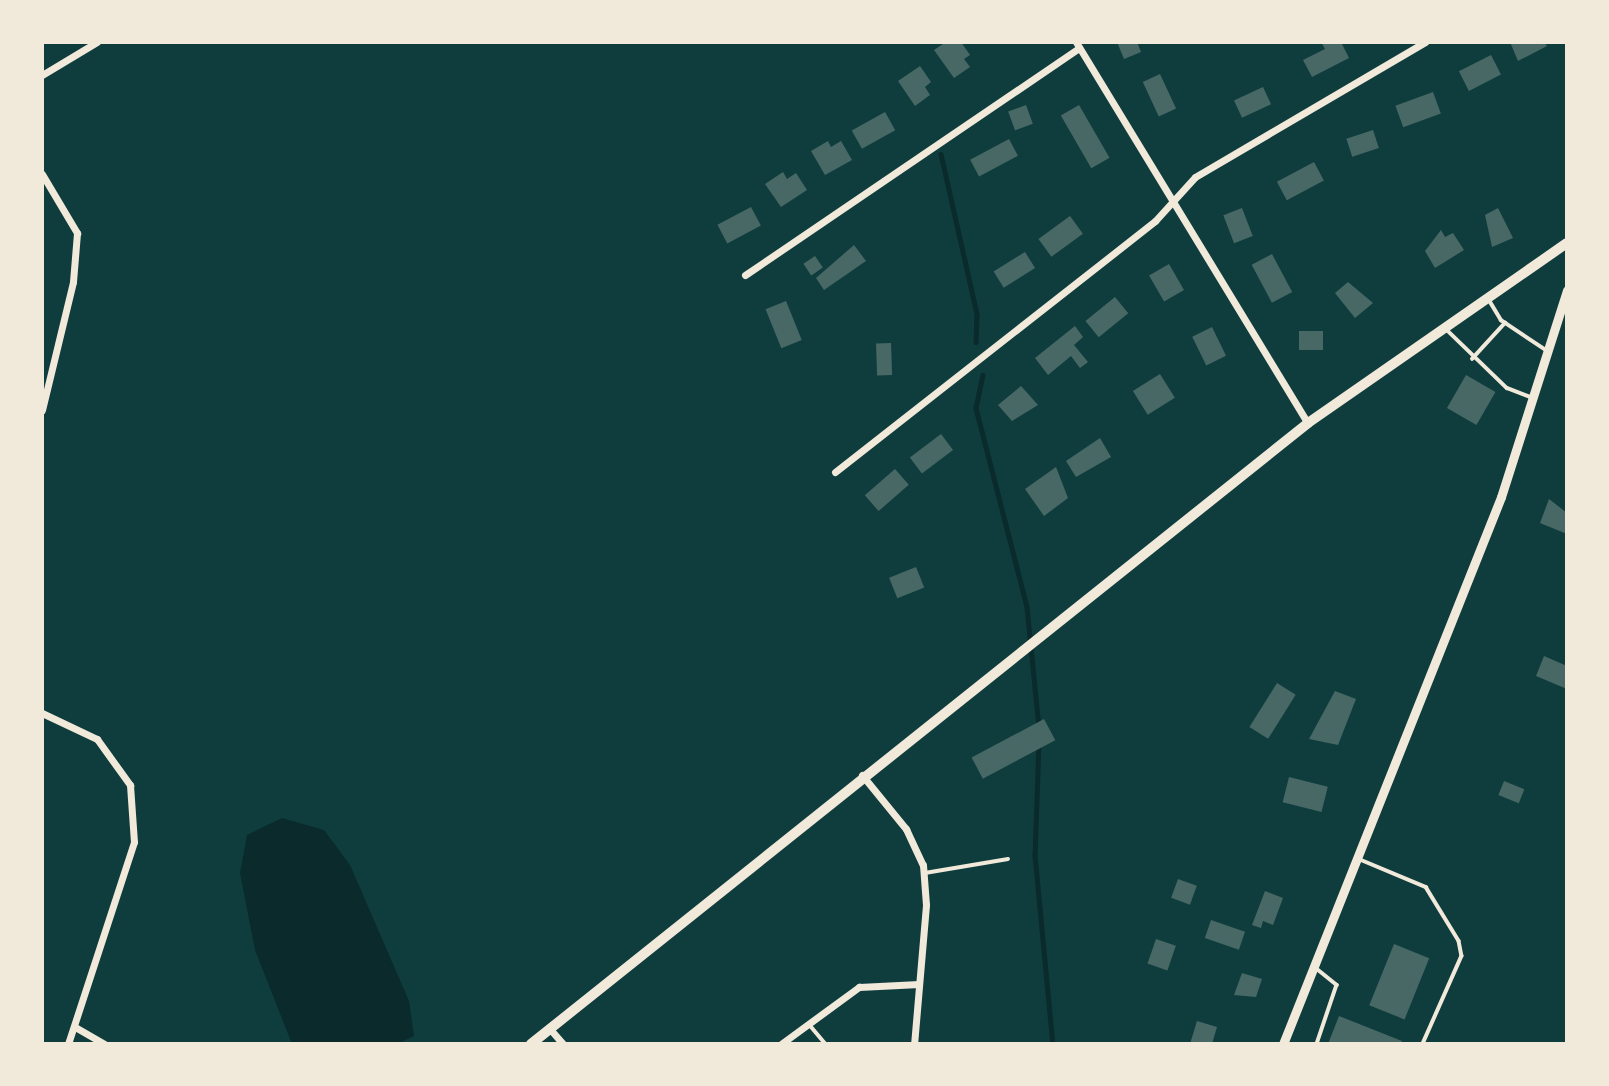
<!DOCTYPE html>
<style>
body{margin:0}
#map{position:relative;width:1609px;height:1086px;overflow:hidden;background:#0f3d3e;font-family:"Space Grotesk",sans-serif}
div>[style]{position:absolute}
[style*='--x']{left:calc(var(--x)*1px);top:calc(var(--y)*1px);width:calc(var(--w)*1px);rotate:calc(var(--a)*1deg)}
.water>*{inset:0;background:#0a2a2b}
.stream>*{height:4.5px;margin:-2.25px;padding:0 2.25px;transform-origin:2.25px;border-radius:2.25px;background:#0a2a2b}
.building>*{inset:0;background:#486865;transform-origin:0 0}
.service>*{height:3.5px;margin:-1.75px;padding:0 1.75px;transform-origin:1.75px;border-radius:1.75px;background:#f1e9da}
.minor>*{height:7px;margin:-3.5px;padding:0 3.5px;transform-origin:3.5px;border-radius:3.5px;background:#f1e9da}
.tertiary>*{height:9px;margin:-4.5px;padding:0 4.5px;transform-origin:4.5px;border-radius:4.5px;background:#f1e9da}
.secondary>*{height:10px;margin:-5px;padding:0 5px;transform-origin:5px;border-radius:5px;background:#f1e9da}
span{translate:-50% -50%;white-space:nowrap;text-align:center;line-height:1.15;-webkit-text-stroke:5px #f1e9da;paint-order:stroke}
.frame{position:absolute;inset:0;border:44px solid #f1e9da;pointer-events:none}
</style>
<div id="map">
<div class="water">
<i style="clip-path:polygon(282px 818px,324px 830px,350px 865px,409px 1001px,414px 1036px,397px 1044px,292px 1044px,255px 950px,240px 873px,247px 835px)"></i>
</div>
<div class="stream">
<i style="--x:941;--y:154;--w:164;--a:77.3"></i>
<i style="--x:977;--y:314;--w:28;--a:92"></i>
<i style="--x:983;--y:375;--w:34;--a:102"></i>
<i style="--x:976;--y:408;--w:205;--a:75.6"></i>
<i style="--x:1027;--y:607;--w:121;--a:84.3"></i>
<i style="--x:1039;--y:743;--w:112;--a:92"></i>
<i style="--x:1035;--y:855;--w:190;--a:84.6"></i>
</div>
<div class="building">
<i style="clip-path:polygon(946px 42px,961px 42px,970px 55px,964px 59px,970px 67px,954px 78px,934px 50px)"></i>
<i style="clip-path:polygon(1117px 42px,1137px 42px,1141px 52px,1124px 59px)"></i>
<i style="clip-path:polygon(1321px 42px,1341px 42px,1349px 58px,1312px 77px,1303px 60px,1325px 49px)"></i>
<i style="clip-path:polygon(1510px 42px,1544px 42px,1547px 46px,1518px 61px)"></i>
<i style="left:1491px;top:55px;width:22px;height:36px;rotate:63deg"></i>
<i style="clip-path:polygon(920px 66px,931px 82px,925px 87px,930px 95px,915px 106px,898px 81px)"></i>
<i style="left:1160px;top:74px;width:38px;height:19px;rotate:65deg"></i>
<i style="left:1263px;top:87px;width:19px;height:32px;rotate:65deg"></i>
<i style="left:1433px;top:92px;width:23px;height:40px;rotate:70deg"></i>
<i style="left:1026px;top:105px;width:20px;height:19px;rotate:70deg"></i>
<i style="left:1079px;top:105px;width:61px;height:21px;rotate:60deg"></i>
<i style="left:885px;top:112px;width:21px;height:38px;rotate:61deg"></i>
<i style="left:1373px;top:130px;width:19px;height:28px;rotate:72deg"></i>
<i style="left:1009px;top:139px;width:19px;height:44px;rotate:62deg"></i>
<i style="clip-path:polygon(828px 141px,831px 147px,841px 141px,852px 160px,825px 175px,811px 151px)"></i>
<i style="left:1314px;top:162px;width:21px;height:42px;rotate:62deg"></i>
<i style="clip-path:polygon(783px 172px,787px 179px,796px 173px,807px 190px,781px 207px,765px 184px)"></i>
<i style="left:751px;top:207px;width:21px;height:38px;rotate:62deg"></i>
<i style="left:1242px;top:208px;width:30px;height:20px;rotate:69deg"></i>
<i style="clip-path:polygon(1498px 208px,1513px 238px,1492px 247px,1485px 215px)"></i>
<i style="left:1070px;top:216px;width:22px;height:39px;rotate:54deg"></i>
<i style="clip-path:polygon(1441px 230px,1445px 237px,1453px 233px,1464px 250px,1435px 268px,1425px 251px)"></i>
<i style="clip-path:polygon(854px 245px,866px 261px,824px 290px,816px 278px)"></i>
<i style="left:1025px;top:252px;width:19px;height:37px;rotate:58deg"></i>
<i style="left:1272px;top:254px;width:43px;height:23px;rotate:62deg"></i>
<i style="left:815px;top:256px;width:14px;height:14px;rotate:56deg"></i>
<i style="left:1169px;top:264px;width:30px;height:23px;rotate:60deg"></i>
<i style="clip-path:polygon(1348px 282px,1373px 303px,1355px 318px,1335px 293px)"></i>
<i style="left:1115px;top:297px;width:21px;height:38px;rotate:51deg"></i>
<i style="left:786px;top:301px;width:42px;height:22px;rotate:68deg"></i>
<i style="clip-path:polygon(1075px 326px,1083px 337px,1074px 345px,1088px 362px,1080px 368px,1071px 356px,1048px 375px,1035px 358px)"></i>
<i style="left:1212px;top:327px;width:32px;height:22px;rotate:64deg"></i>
<i style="left:1299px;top:331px;width:24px;height:19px"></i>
<i style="left:891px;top:343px;width:32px;height:15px;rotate:88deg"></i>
<i style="left:1160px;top:374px;width:28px;height:32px;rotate:58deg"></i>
<i style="left:1466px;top:375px;width:34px;height:38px;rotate:30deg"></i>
<i style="clip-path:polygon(1021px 386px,1038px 405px,1012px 421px,998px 405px)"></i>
<i style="left:941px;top:434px;width:20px;height:39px;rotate:53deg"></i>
<i style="clip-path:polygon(1100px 438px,1111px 457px,1076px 477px,1066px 461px)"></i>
<i style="clip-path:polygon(1056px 467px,1068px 498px,1044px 516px,1025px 489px)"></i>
<i style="left:895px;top:469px;width:21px;height:40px;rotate:49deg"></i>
<i style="clip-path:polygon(1549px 499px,1567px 513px,1567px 534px,1540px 523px)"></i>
<i style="left:916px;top:567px;width:22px;height:29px;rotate:68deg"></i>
<i style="clip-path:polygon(1544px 656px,1567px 666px,1567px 689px,1536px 676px)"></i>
<i style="left:1277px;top:683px;width:22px;height:52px;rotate:32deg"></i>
<i style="clip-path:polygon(1335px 691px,1356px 699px,1338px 745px,1309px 739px)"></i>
<i style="left:1044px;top:719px;width:24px;height:82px;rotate:62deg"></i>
<i style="left:1289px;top:777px;width:40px;height:26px;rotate:14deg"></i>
<i style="left:1504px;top:781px;width:22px;height:15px;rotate:22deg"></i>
<i style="left:1178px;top:879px;width:20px;height:20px;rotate:20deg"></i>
<i style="clip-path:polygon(1265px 891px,1283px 898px,1273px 925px,1263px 921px,1261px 928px,1252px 925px)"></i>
<i style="left:1211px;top:920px;width:36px;height:19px;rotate:19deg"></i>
<i style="left:1156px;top:939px;width:21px;height:26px;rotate:19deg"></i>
<i style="left:1394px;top:944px;width:38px;height:66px;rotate:22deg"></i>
<i style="clip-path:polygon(1242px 973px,1262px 979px,1256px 997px,1234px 995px)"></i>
<i style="clip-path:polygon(1339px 1016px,1402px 1041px,1401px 1044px,1328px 1044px)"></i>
<i style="clip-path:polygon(1197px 1021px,1217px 1027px,1212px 1044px,1190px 1044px)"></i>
</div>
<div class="service">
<i style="--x:1488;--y:298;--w:26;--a:59"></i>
<i style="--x:1501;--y:320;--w:54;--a:33.7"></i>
<i style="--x:1446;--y:329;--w:85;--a:44"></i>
<i style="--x:1507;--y:388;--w:26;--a:21"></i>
<i style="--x:1472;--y:359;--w:49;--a:-47.5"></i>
<i style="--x:1359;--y:859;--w:73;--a:22.7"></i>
<i style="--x:1426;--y:887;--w:63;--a:58.6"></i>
<i style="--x:1459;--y:941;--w:15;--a:79"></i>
<i style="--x:1462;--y:956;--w:96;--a:113.9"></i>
<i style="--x:925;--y:873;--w:84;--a:-9.6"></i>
<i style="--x:1316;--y:968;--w:27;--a:39"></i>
<i style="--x:1337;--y:985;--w:62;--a:108.7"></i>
<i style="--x:809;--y:1024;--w:26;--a:50"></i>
</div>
<div class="minor">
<i style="--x:1076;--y:42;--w:446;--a:58.7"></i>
<i style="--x:42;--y:75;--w:64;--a:-31"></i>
<i style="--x:42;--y:174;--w:69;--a:59.3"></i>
<i style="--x:77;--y:233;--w:49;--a:94.7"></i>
<i style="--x:73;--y:282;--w:132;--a:103.6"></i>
<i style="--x:745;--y:275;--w:404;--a:-34.2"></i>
<i style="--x:835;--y:472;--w:407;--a:-38.1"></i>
<i style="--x:1155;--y:221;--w:59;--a:-47.7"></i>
<i style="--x:1195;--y:177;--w:267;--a:-30.4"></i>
<i style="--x:42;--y:713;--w:61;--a:25.3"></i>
<i style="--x:97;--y:739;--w:57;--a:54.3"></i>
<i style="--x:130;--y:785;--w:57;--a:86"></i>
<i style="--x:134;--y:842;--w:213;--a:108.1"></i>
<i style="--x:862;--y:775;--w:70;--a:50.8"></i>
<i style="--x:906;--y:829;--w:40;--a:65"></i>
<i style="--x:923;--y:865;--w:40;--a:85.7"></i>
<i style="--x:926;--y:905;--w:140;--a:94.9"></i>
<i style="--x:75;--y:1027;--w:34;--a:30"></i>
<i style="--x:550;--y:1029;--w:20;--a:49"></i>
<i style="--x:781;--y:1044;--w:97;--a:-36.2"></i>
<i style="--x:859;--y:987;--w:60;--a:-2.9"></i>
</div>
<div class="tertiary">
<i style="--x:1283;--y:1044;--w:589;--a:-68.27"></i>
<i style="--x:1501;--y:497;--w:217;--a:-72.3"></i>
</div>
<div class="secondary">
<i style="--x:531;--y:1044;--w:995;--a:-38.63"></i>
<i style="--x:1308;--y:423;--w:315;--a:-34.8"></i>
</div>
<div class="frame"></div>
</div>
